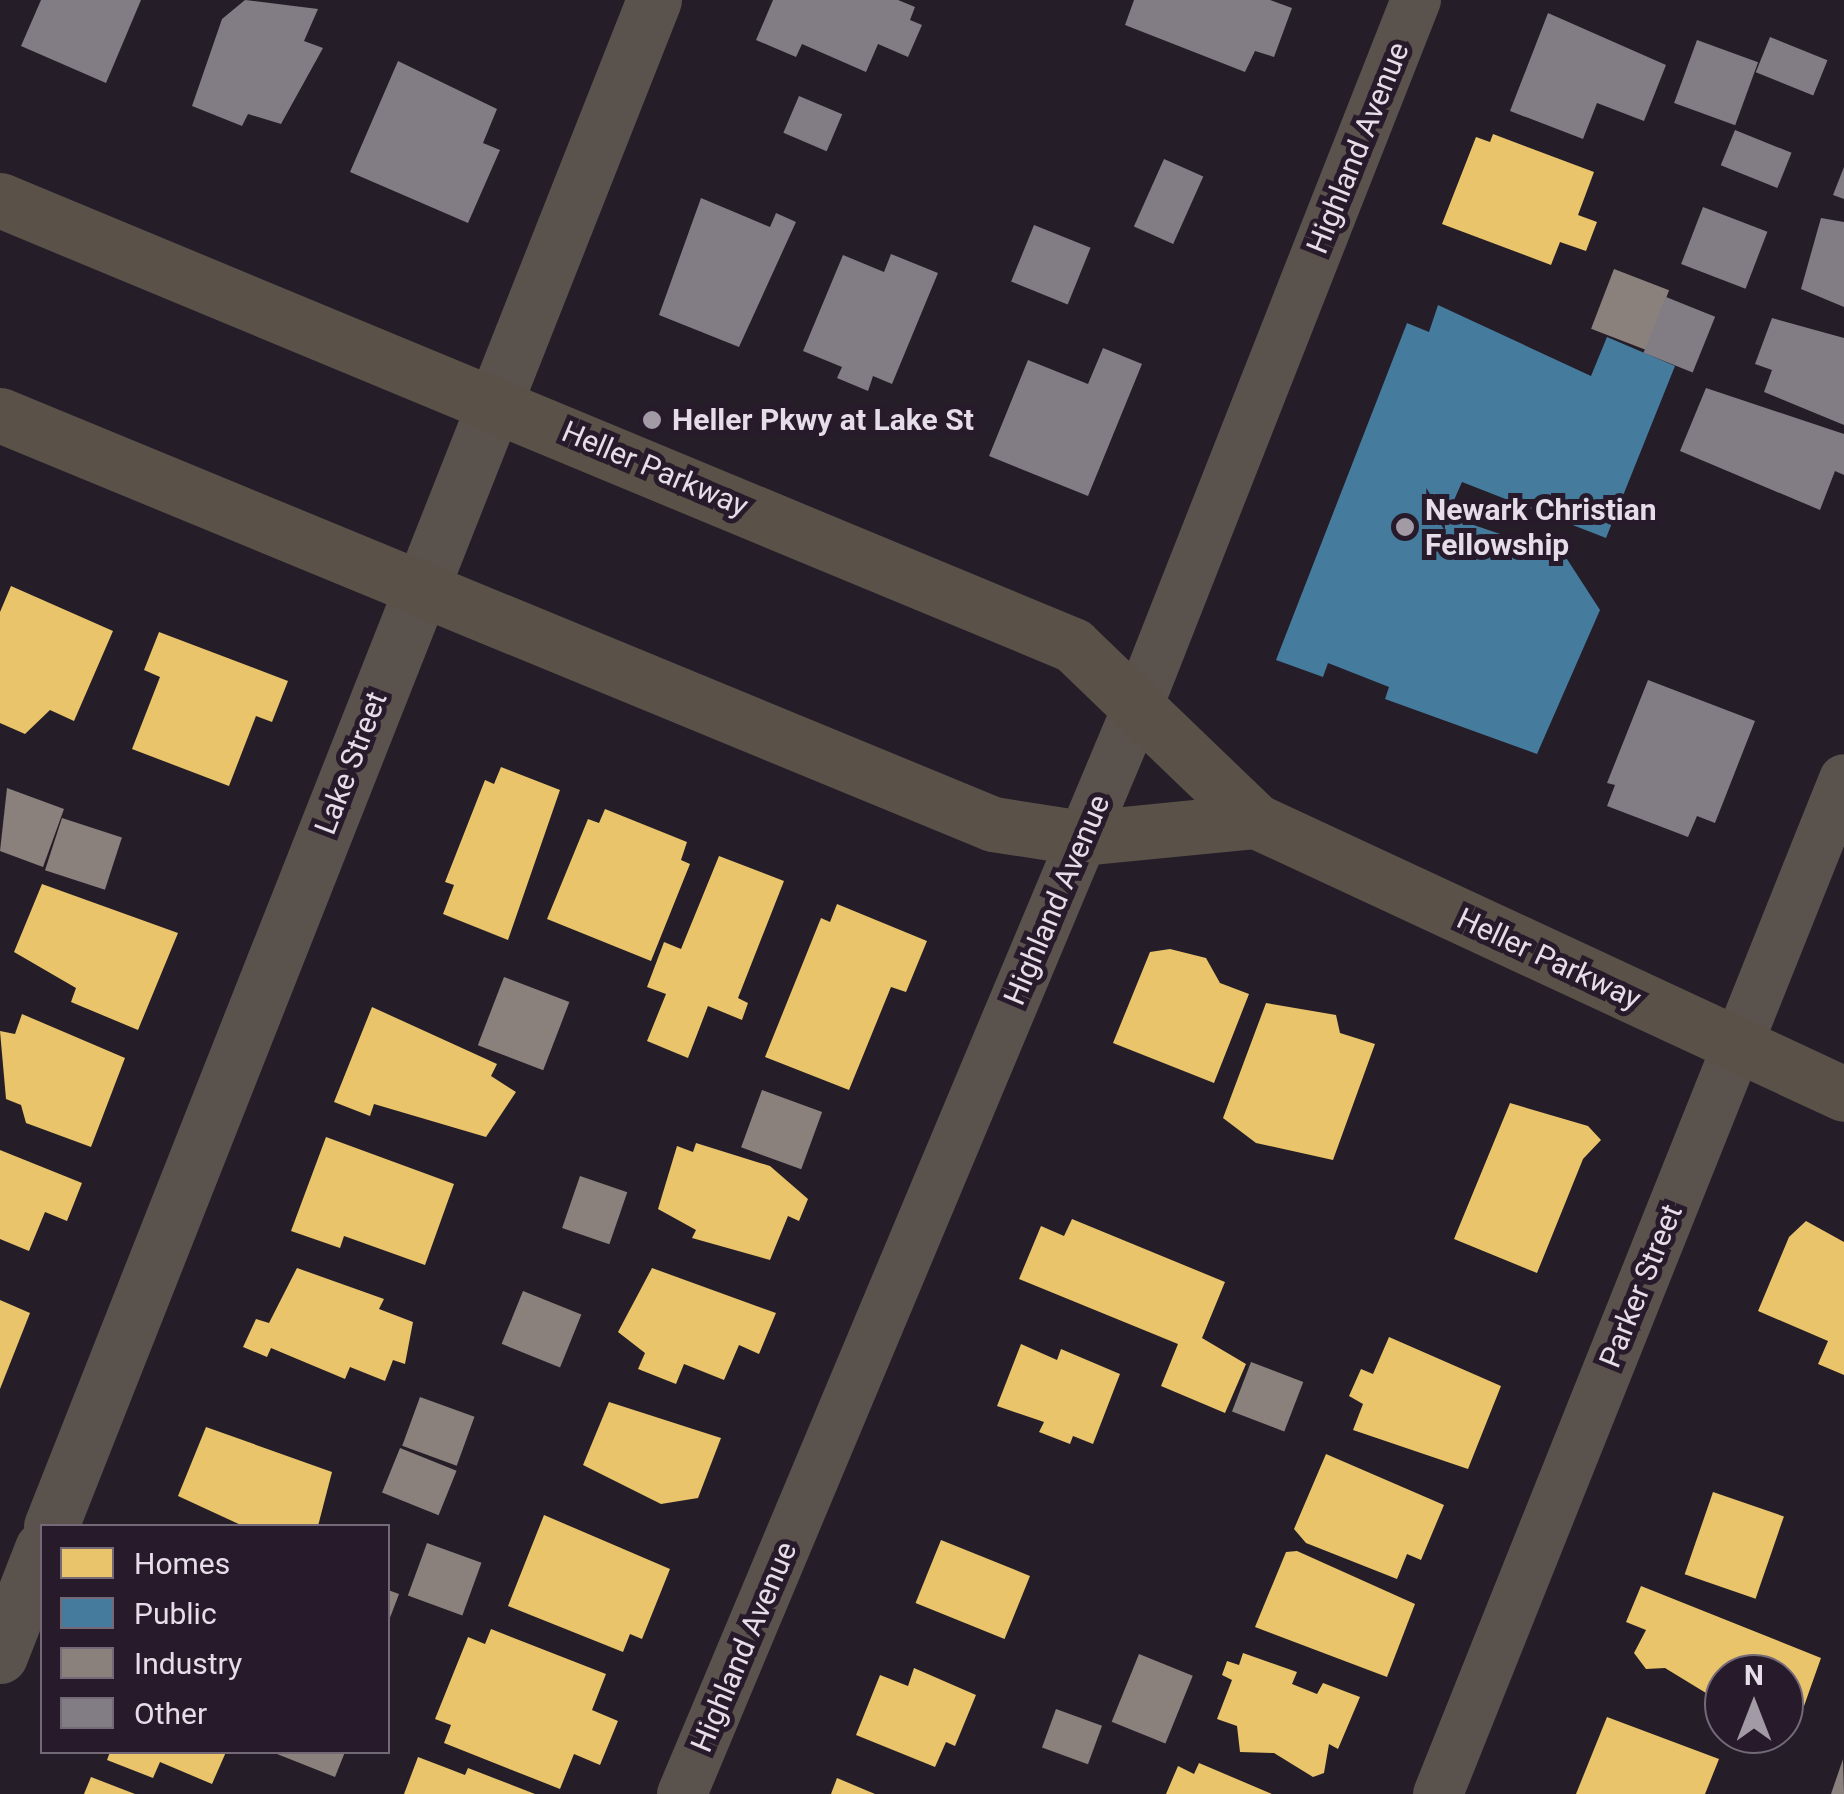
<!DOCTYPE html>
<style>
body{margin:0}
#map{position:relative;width:1844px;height:1794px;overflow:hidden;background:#251e28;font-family:Roboto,sans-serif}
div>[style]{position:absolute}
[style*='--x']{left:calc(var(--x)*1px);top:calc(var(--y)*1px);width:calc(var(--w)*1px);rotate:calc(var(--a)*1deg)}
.homes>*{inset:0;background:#e9c46a;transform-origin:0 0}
.public>*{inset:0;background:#457b9d}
.industry>*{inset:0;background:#8a817c;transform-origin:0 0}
.building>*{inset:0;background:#827c84;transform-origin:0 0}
.minor>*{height:50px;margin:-25px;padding:0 25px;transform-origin:25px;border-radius:25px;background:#5a524c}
.tertiary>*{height:55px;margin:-27.5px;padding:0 27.5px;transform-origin:27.5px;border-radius:27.5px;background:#5a524c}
.secondary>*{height:55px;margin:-27.5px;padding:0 27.5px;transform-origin:27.5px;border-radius:27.5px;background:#5a5248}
.dots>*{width:28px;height:28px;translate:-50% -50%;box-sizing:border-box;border:5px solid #271b2b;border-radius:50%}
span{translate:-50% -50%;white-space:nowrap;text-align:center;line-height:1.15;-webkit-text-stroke:10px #271b2b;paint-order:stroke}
.street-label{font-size:30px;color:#e5dde8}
.poi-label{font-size:30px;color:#e5dde8;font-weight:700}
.left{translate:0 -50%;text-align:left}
.legend{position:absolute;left:40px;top:1524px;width:350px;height:230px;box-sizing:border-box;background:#271b2b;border:2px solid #736977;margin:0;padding:12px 18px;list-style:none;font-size:30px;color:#e5dde8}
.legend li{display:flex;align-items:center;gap:20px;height:50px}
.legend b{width:50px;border:2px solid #736977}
.north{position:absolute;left:1704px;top:1654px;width:100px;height:100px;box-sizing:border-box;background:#271b2b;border:2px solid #736977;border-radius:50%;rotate:0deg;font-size:28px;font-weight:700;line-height:40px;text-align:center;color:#e5dde8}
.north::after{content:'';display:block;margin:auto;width:35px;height:45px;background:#a29aa5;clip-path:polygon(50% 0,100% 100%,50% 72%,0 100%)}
</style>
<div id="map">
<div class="homes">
<i style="clip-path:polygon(1493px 134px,1594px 172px,1578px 215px,1597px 222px,1586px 251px,1560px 242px,1551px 265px,1442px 224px,1476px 137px,1490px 142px)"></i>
<i style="clip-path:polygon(11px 586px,113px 631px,74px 721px,50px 710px,25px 734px,0 723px,0 612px)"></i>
<i style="clip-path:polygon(159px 632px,288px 681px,272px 722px,256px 716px,229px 786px,132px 749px,160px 677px,144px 670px)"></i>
<i style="clip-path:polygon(501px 767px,560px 790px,508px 940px,443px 914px,454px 885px,445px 882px,485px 780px,494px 784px)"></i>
<i style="clip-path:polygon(605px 809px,687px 842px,681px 860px,690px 864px,651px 961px,547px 919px,588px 819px,599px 823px)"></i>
<i style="clip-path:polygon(719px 856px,784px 881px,738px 998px,748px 1003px,742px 1020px,708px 1006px,688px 1058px,647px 1041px,666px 994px,647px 987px,664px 942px,681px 949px)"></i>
<i style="clip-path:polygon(42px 884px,178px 933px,138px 1030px,71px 1002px,76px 988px,14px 952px)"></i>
<i style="clip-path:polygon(837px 904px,927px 941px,906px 992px,891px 987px,849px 1090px,765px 1057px,821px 918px,830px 922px)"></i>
<i style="clip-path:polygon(1170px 949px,1206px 958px,1220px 983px,1249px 994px,1214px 1083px,1113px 1043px,1150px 952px)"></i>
<i style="clip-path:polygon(1266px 1003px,1336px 1015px,1340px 1033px,1375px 1044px,1333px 1160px,1256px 1143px,1223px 1118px)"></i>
<i style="clip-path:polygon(372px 1007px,497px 1064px,491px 1076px,516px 1092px,486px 1137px,374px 1104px,370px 1116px,334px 1102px)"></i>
<i style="clip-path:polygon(22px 1014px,125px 1058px,91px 1147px,26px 1123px,21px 1105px,6px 1099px,0 1031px,15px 1034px)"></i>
<i style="clip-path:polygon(1510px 1103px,1588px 1126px,1601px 1140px,1583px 1159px,1537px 1273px,1454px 1239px)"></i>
<i style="clip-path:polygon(326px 1137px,454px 1184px,425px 1265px,344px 1236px,340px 1248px,291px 1231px)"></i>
<i style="clip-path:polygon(696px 1143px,770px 1166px,808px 1199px,799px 1221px,788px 1216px,770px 1260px,692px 1238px,696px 1230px,658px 1209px,677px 1146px,693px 1152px)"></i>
<i style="clip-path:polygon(0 1150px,82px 1183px,67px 1221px,45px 1212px,29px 1251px,0 1239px)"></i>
<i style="clip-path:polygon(1072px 1219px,1225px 1282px,1202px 1338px,1246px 1364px,1225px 1413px,1161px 1386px,1178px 1344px,1019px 1279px,1041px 1226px,1064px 1236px)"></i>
<i style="clip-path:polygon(1806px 1221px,1844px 1242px,1844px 1375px,1818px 1364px,1828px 1341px,1758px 1311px,1789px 1237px)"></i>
<i style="clip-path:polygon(297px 1268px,384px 1299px,379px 1309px,413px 1322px,405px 1364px,393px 1360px,385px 1381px,350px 1367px,345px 1379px,271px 1348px,267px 1357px,243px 1347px,256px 1319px,269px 1323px)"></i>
<i style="clip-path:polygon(652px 1268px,776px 1313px,759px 1354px,739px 1345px,724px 1380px,684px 1364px,676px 1384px,638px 1369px,645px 1353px,618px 1332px)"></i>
<i style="clip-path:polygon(0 1300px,30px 1313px,0 1389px)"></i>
<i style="clip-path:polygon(1389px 1337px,1501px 1386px,1468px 1469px,1353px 1430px,1363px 1404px,1349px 1396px,1361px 1369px,1373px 1374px)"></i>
<i style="clip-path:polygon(1021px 1344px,1057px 1360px,1061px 1349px,1120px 1374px,1093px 1444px,1073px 1436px,1070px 1444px,1039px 1432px,1044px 1422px,997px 1406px)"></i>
<i style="clip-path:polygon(609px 1402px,721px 1438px,698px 1498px,661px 1504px,583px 1465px)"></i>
<i style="clip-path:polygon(206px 1427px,332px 1472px,318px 1526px,243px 1526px,178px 1496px)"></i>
<i style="clip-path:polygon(1326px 1454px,1444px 1505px,1421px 1560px,1407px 1554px,1397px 1579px,1306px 1543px,1294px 1529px)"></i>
<i style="left:1713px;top:1492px;width:75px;height:87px;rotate:19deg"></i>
<i style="clip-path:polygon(544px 1515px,670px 1569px,642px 1639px,630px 1634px,623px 1652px,508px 1606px)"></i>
<i style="left:941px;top:1540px;width:96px;height:68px;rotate:22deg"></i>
<i style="clip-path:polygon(1297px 1551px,1415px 1604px,1387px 1677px,1255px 1627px,1286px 1552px)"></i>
<i style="clip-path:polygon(1641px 1586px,1821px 1658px,1804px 1706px,1784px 1697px,1784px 1674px,1724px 1674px,1724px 1704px,1665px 1668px,1646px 1669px,1634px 1653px,1646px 1630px,1626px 1622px)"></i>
<i style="clip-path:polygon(491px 1629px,606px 1674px,592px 1710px,618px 1721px,600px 1765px,574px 1754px,560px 1789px,444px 1743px,451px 1725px,435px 1719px,468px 1637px,485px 1644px)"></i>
<i style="clip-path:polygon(1243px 1653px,1297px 1672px,1292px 1684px,1317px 1694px,1323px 1683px,1360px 1697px,1338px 1749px,1329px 1744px,1324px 1773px,1313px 1777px,1274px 1753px,1240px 1752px,1237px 1726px,1217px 1719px,1232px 1680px,1222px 1675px,1227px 1661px,1239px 1665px)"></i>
<i style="clip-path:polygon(914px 1668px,976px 1695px,955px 1746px,946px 1742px,935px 1767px,856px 1735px,880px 1675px,908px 1686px)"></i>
<i style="clip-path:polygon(1607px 1717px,1719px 1759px,1705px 1794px,1576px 1794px)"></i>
<i style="clip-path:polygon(110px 1752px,226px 1752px,212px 1784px,160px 1762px,153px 1778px,107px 1760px)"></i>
<i style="clip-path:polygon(418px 1757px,465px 1775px,468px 1768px,535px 1794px,404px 1794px)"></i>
<i style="clip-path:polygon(1199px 1763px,1272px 1794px,1166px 1794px,1178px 1766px,1194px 1774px)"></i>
<i style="clip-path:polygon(91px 1777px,135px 1794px,84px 1794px)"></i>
<i style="clip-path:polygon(837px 1778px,875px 1794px,831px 1794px)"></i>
</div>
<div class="public">
<i style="clip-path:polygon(1438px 305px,1591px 376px,1607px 337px,1675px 366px,1606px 538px,1462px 482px,1447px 516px,1565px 556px,1600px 610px,1537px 754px,1385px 699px,1389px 687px,1328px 663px,1323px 677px,1276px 660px,1407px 323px,1429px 332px)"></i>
</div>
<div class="industry">
<i style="left:1614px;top:269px;width:59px;height:64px;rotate:21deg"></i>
<i style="clip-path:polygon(7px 788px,64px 809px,43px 867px,0 851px)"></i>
<i style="left:62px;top:818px;width:63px;height:55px;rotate:18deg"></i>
<i style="left:504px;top:977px;width:70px;height:73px;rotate:21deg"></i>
<i style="left:762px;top:1090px;width:64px;height:61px;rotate:20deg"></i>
<i style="left:580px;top:1176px;width:50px;height:55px;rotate:19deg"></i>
<i style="left:523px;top:1291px;width:63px;height:57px;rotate:22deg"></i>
<i style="left:1251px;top:1362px;width:56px;height:53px;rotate:21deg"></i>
<i style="left:420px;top:1397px;width:58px;height:52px;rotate:20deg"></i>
<i style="left:400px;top:1448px;width:61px;height:48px;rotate:22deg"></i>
<i style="left:427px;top:1543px;width:58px;height:56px;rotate:20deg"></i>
<i style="clip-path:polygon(388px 1590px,399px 1594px,388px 1623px)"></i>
<i style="left:1139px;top:1654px;width:58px;height:73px;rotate:22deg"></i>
<i style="left:1056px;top:1709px;width:49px;height:41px;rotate:20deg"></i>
<i style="clip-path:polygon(272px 1752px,345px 1752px,335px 1777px)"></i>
<i style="clip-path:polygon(1843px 1759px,1844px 1794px,1831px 1794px)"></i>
</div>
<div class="building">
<i style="clip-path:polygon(41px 0,141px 0,106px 83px,21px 46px)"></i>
<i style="clip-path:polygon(245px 0,318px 9px,304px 41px,323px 48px,281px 124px,248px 114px,242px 126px,192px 106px,222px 19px)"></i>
<i style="clip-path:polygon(773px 0,898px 0,915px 7px,910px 20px,922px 25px,908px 57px,878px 44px,866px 72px,802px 44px,796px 57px,756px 40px)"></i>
<i style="clip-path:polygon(1134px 0,1270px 0,1292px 8px,1274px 57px,1255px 51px,1245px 72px,1125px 25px)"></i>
<i style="clip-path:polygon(1548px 13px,1666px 65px,1644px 121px,1597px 103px,1583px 139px,1510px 111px)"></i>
<i style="left:1770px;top:37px;width:62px;height:38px;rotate:22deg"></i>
<i style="left:1697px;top:40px;width:65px;height:67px;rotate:20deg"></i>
<i style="clip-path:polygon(398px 61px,497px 109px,483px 143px,500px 150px,468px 223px,350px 172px)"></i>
<i style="left:799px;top:96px;width:47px;height:40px;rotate:23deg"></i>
<i style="left:1735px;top:130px;width:61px;height:38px;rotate:22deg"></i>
<i style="left:1164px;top:159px;width:43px;height:74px;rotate:24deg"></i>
<i style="clip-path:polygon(1844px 167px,1844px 199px,1833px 195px)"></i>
<i style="clip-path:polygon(701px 198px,770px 227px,776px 213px,796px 222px,739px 347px,659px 315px)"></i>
<i style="left:1703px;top:207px;width:69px;height:61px;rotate:21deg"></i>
<i style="clip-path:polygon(1821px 218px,1844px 222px,1844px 307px,1801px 289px)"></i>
<i style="left:1034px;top:225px;width:61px;height:61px;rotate:22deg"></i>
<i style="clip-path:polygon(891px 254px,938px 273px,892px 384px,873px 376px,868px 391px,837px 378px,842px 367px,803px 351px,843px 255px,884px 272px)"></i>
<i style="left:1666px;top:297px;width:53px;height:60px;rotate:22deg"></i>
<i style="clip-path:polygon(1772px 318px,1844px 338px,1844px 425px,1764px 392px,1772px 370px,1755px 364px)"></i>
<i style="clip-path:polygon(1103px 348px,1142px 364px,1088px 496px,989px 456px,1028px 360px,1088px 384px)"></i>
<i style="clip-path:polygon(1706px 388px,1844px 434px,1844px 475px,1835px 471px,1820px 510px,1680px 451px)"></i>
<i style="clip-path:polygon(1648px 680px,1755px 721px,1715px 823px,1697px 816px,1688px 837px,1607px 806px,1615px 785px,1607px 783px)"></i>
</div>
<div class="minor">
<i style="--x:682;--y:1794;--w:1180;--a:-67.26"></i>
<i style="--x:1138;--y:706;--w:759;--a:-68.51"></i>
<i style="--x:1438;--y:1794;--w:1093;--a:-68.2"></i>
</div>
<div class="tertiary">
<i style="--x:51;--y:1526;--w:1641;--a:-68.44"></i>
<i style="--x:0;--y:1656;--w:116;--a:-68.7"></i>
</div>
<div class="secondary">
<i style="--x:0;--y:200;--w:1162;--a:22.53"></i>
<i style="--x:1073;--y:645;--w:254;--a:43.9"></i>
<i style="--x:1256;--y:821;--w:648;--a:24.9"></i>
<i style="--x:0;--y:415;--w:1074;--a:22.39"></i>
<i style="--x:993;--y:824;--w:90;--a:8.9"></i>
<i style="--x:1082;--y:838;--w:175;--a:-5.6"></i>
</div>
<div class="dots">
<i style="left:652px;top:420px;background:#a29aa5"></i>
<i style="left:1405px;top:527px;background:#a29aa5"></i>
</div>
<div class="street-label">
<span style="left:1358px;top:148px;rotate:-68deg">Highland Avenue</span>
<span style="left:655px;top:469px;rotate:23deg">Heller Parkway</span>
<span style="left:351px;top:763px;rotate:-69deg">Lake Street</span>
<span style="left:1057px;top:900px;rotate:-67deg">Highland Avenue</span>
<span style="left:1549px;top:959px;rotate:25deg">Heller Parkway</span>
<span style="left:1641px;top:1286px;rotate:-68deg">Parker Street</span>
<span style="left:744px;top:1647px;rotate:-67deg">Highland Avenue</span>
</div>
<div class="poi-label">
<span class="left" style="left:672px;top:420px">Heller Pkwy at Lake St</span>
<span class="left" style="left:1425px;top:527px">Newark Christian<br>Fellowship</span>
</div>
<ul class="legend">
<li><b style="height:28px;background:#e9c46a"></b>Homes</li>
<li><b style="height:28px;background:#457b9d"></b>Public</li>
<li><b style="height:28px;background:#8a817c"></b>Industry</li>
<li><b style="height:28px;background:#827c84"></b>Other</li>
</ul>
<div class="north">N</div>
</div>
